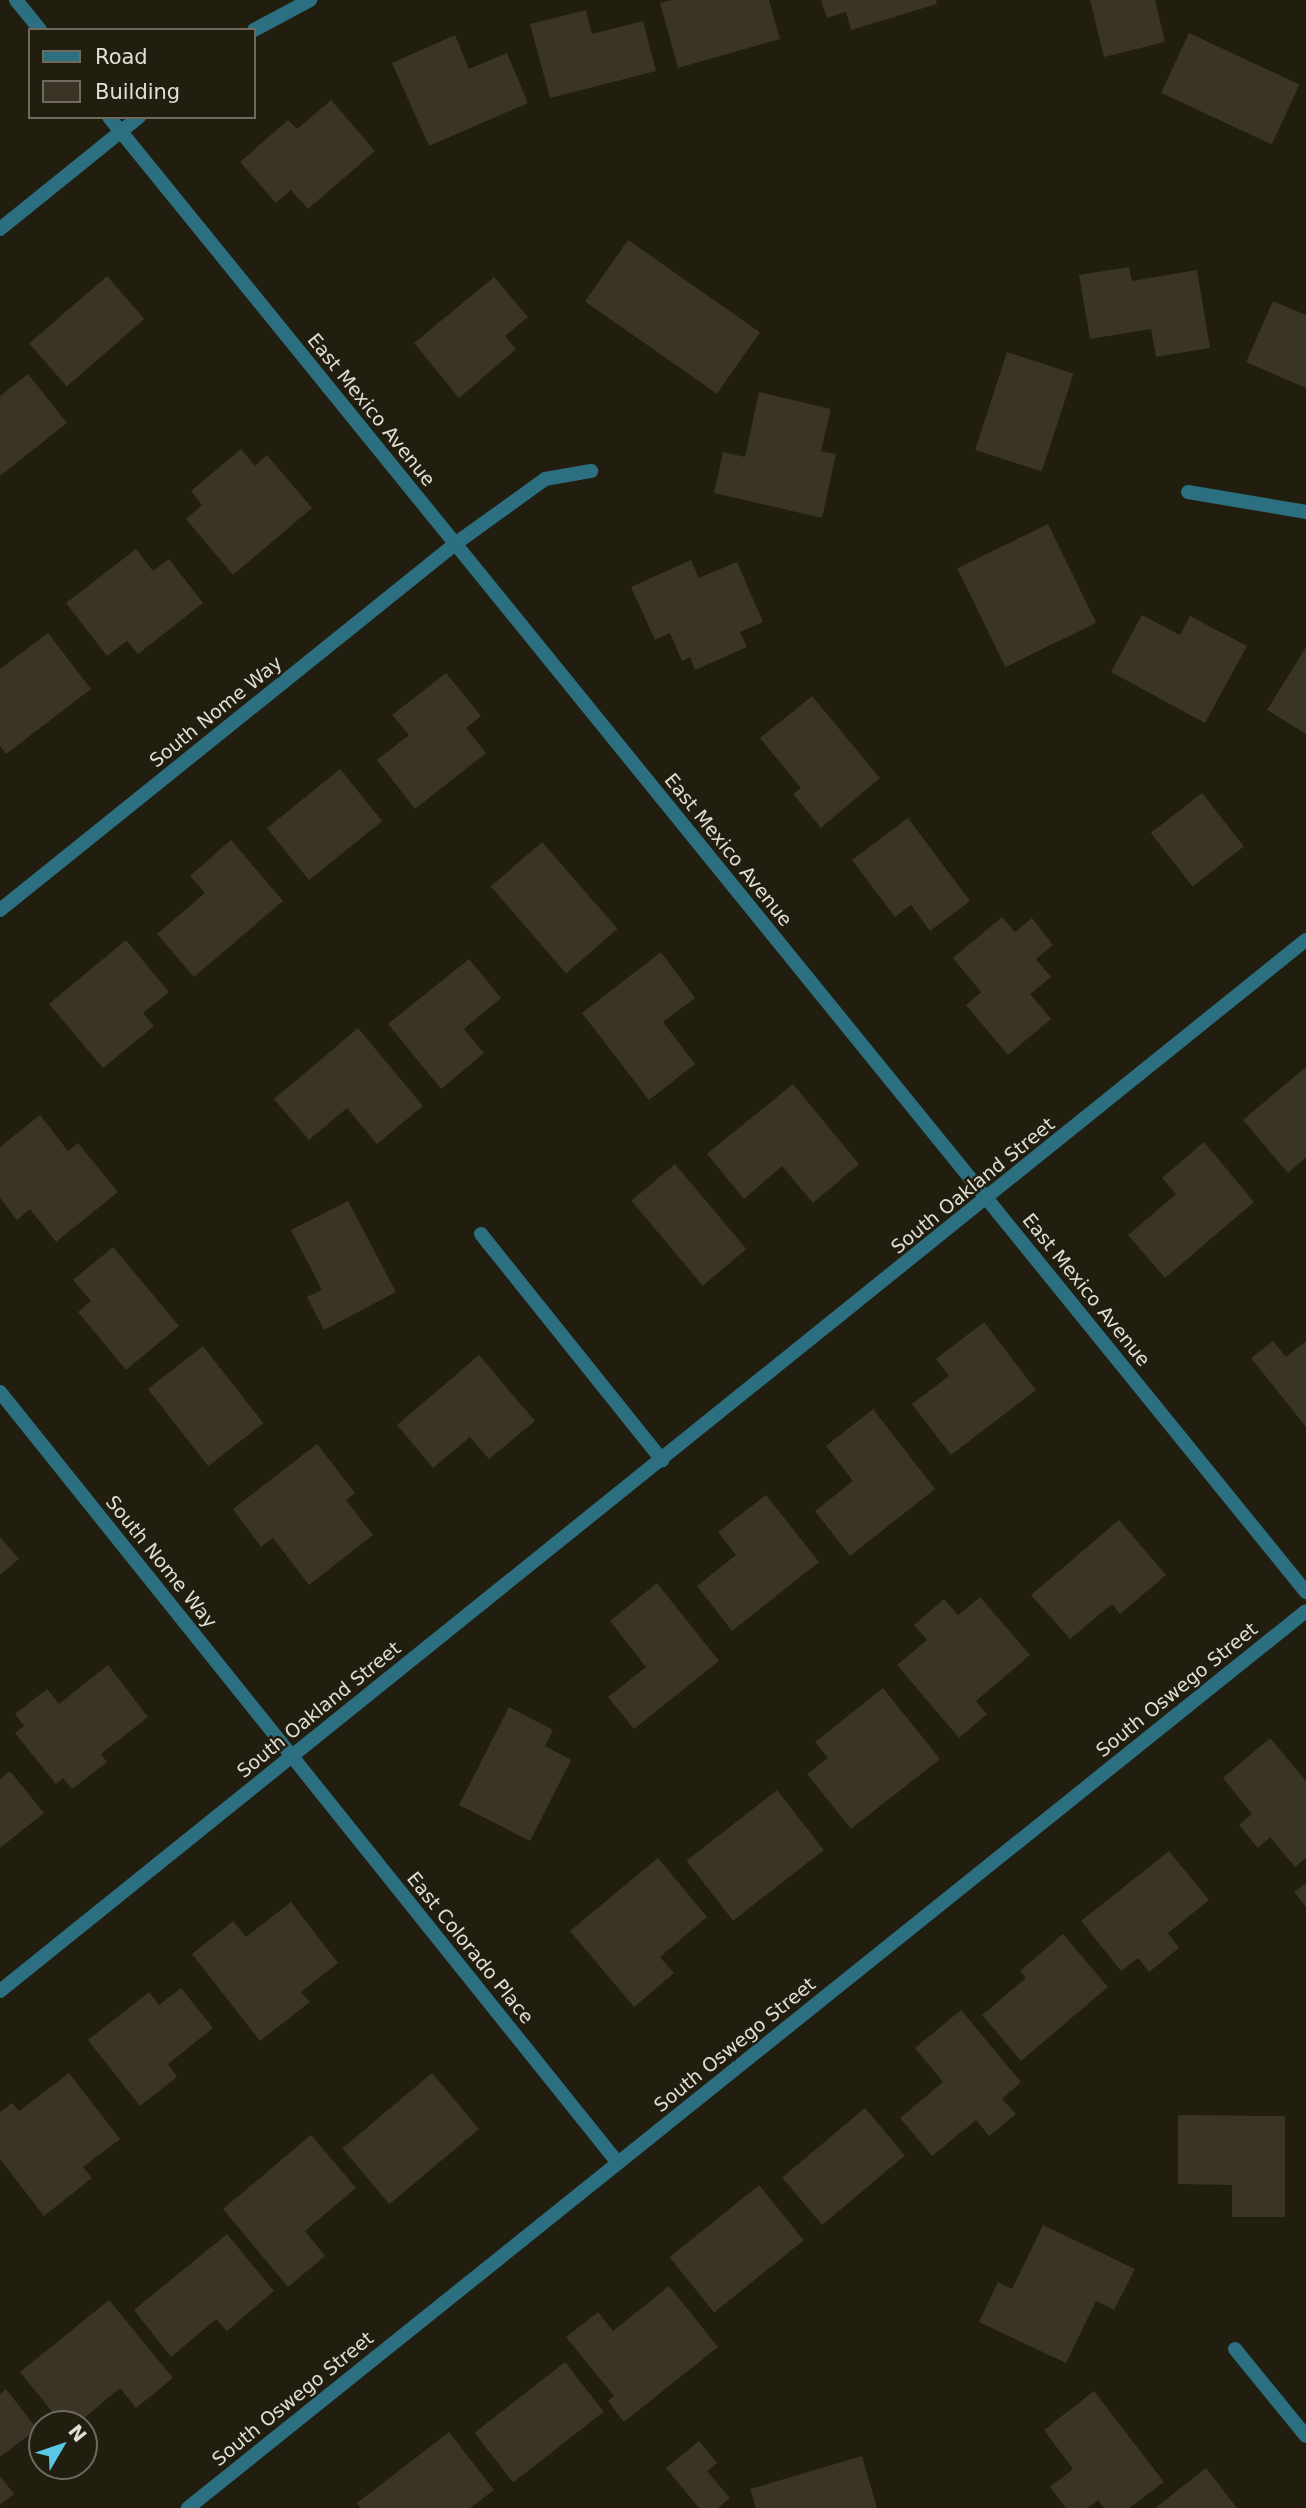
<!DOCTYPE html>
<style>
body{margin:0}
#map{position:relative;width:1306px;height:2508px;overflow:hidden;background:#211d0f;font-family:"DejaVu Sans",sans-serif}
div>[style]{position:absolute}
[style*='--x']{left:calc(var(--x)*1px);top:calc(var(--y)*1px);width:calc(var(--w)*1px);rotate:calc(var(--a)*1deg)}
.building>*{inset:0;background:#393425;transform-origin:0 0}
.minor>*{height:14px;margin:-7px;padding:0 7px;transform-origin:7px;border-radius:7px;background:#2c6f81}
span{translate:-50% -50%;white-space:nowrap;text-align:center;line-height:1.15;-webkit-text-stroke:5px #211d0f;paint-order:stroke}
.street-label{font-size:19px;color:#e1ded5}
.legend{position:absolute;left:28px;top:28px;width:228px;height:91px;box-sizing:border-box;background:#211d0f;border:2px solid #6e6a5e;margin:0;padding:9px 12px;list-style:none;font-size:21px;color:#e1ded5}
.legend li{display:flex;align-items:center;gap:14px;height:35px}
.legend b{width:35px;border:2px solid #6e6a5e}
.north{position:absolute;left:28px;top:2410px;width:70px;height:70px;box-sizing:border-box;background:#211d0f;border:2px solid #6e6a5e;border-radius:50%;rotate:51deg;font-size:19px;font-weight:700;line-height:28px;text-align:center;color:#e1ded5}
.north::after{content:'';display:block;margin:auto;width:24px;height:32px;background:#59c8e5;clip-path:polygon(50% 0,100% 100%,50% 72%,0 100%)}
</style>
<div id="map">
<div class="building">
<i style="clip-path:polygon(671px 0,769px 0,780px 39px,678px 68px,660px 3px)"></i>
<i style="clip-path:polygon(821px 0,936px 0,937px 4px,851px 30px,846px 12px,827px 18px)"></i>
<i style="clip-path:polygon(1090px 0,1155px 0,1165px 42px,1104px 57px)"></i>
<i style="clip-path:polygon(586px 10px,592px 34px,643px 21px,656px 71px,550px 98px,530px 24px)"></i>
<i style="left:1189px;top:33px;width:122px;height:66px;rotate:25deg"></i>
<i style="clip-path:polygon(455px 35px,469px 69px,507px 53px,528px 103px,429px 146px,392px 63px)"></i>
<i style="clip-path:polygon(331px 100px,375px 151px,308px 209px,291px 190px,276px 203px,240px 162px,288px 120px,297px 129px)"></i>
<i style="left:628px;top:240px;width:161px;height:75px;rotate:35deg"></i>
<i style="clip-path:polygon(1129px 267px,1132px 281px,1197px 270px,1210px 348px,1156px 357px,1151px 329px,1090px 339px,1079px 275px)"></i>
<i style="left:107px;top:276px;width:57px;height:103px;rotate:49deg"></i>
<i style="clip-path:polygon(494px 277px,528px 317px,505px 336px,516px 349px,459px 398px,414px 343px)"></i>
<i style="clip-path:polygon(1273px 301px,1306px 315px,1306px 388px,1246px 362px)"></i>
<i style="left:1007px;top:352px;width:70px;height:103px;rotate:18deg"></i>
<i style="clip-path:polygon(28px 374px,67px 423px,0 476px,0 396px)"></i>
<i style="clip-path:polygon(759px 392px,831px 409px,821px 451px,836px 454px,822px 518px,714px 493px,723px 452px,745px 457px)"></i>
<i style="clip-path:polygon(241px 449px,255px 466px,267px 455px,312px 508px,233px 575px,186px 519px,202px 505px,191px 491px)"></i>
<i style="left:1048px;top:524px;width:110px;height:101px;rotate:64deg"></i>
<i style="clip-path:polygon(136px 549px,153px 571px,169px 559px,203px 603px,138px 654px,127px 641px,107px 656px,66px 603px)"></i>
<i style="clip-path:polygon(691px 560px,699px 578px,737px 562px,763px 622px,740px 632px,747px 647px,695px 670px,690px 657px,682px 661px,670px 633px,655px 640px,631px 587px)"></i>
<i style="clip-path:polygon(1142px 615px,1180px 635px,1190px 616px,1247px 646px,1205px 723px,1111px 672px)"></i>
<i style="clip-path:polygon(48px 633px,91px 689px,6px 754px,0 746px,0 669px)"></i>
<i style="clip-path:polygon(1306px 647px,1306px 734px,1267px 710px)"></i>
<i style="clip-path:polygon(446px 673px,481px 716px,466px 728px,486px 753px,415px 809px,377px 760px,409px 735px,392px 715px)"></i>
<i style="clip-path:polygon(812px 696px,880px 778px,821px 828px,793px 794px,801px 788px,760px 738px)"></i>
<i style="left:340px;top:769px;width:67px;height:94px;rotate:51deg"></i>
<i style="left:1202px;top:793px;width:68px;height:65px;rotate:52deg"></i>
<i style="clip-path:polygon(908px 818px,970px 901px,930px 931px,911px 905px,895px 917px,852px 860px)"></i>
<i style="clip-path:polygon(231px 840px,283px 901px,194px 977px,157px 934px,205px 893px,190px 876px)"></i>
<i style="left:542px;top:842px;width:115px;height:68px;rotate:49deg"></i>
<i style="clip-path:polygon(1002px 917px,1015px 932px,1032px 918px,1053px 945px,1036px 959px,1051px 977px,1030px 994px,1051px 1019px,1008px 1055px,966px 1005px,981px 992px,953px 958px)"></i>
<i style="clip-path:polygon(126px 940px,169px 992px,143px 1013px,154px 1026px,103px 1068px,49px 1004px)"></i>
<i style="clip-path:polygon(661px 952px,695px 998px,663px 1022px,695px 1064px,649px 1100px,582px 1013px)"></i>
<i style="clip-path:polygon(469px 959px,501px 998px,464px 1029px,484px 1053px,441px 1089px,388px 1024px)"></i>
<i style="clip-path:polygon(358px 1028px,423px 1106px,377px 1144px,347px 1108px,309px 1140px,274px 1099px)"></i>
<i style="clip-path:polygon(1306px 1067px,1306px 1157px,1288px 1173px,1243px 1120px)"></i>
<i style="clip-path:polygon(793px 1084px,859px 1164px,813px 1203px,782px 1166px,744px 1199px,707px 1154px)"></i>
<i style="clip-path:polygon(40px 1115px,68px 1151px,78px 1143px,118px 1192px,56px 1242px,30px 1209px,17px 1220px,0 1198px,0 1147px)"></i>
<i style="clip-path:polygon(1204px 1142px,1254px 1202px,1165px 1278px,1128px 1235px,1176px 1194px,1162px 1178px)"></i>
<i style="left:675px;top:1164px;width:111px;height:57px;rotate:50deg"></i>
<i style="clip-path:polygon(348px 1201px,396px 1292px,324px 1330px,307px 1297px,322px 1290px,291px 1230px)"></i>
<i style="clip-path:polygon(113px 1247px,179px 1326px,126px 1370px,78px 1312px,91px 1301px,73px 1280px)"></i>
<i style="clip-path:polygon(984px 1322px,1036px 1390px,951px 1455px,912px 1404px,949px 1376px,936px 1359px)"></i>
<i style="clip-path:polygon(1273px 1341px,1286px 1357px,1306px 1341px,1306px 1427px,1251px 1358px)"></i>
<i style="left:203px;top:1346px;width:98px;height:70px;rotate:52deg"></i>
<i style="clip-path:polygon(479px 1355px,535px 1421px,489px 1459px,470px 1437px,433px 1468px,397px 1425px)"></i>
<i style="clip-path:polygon(873px 1409px,935px 1489px,850px 1556px,815px 1511px,853px 1481px,826px 1446px)"></i>
<i style="clip-path:polygon(317px 1444px,355px 1493px,346px 1500px,373px 1535px,309px 1585px,273px 1538px,261px 1547px,233px 1509px)"></i>
<i style="clip-path:polygon(766px 1495px,819px 1562px,732px 1631px,697px 1586px,736px 1555px,718px 1532px)"></i>
<i style="clip-path:polygon(1119px 1520px,1166px 1575px,1120px 1614px,1112px 1604px,1070px 1639px,1031px 1595px)"></i>
<i style="clip-path:polygon(0 1537px,19px 1559px,0 1575px)"></i>
<i style="clip-path:polygon(657px 1583px,719px 1661px,634px 1729px,608px 1697px,646px 1667px,610px 1621px)"></i>
<i style="clip-path:polygon(980px 1597px,1030px 1655px,976px 1701px,987px 1714px,959px 1738px,897px 1665px,927px 1640px,914px 1625px,944px 1599px,958px 1615px)"></i>
<i style="clip-path:polygon(108px 1665px,148px 1717px,101px 1754px,107px 1762px,72px 1789px,63px 1778px,56px 1784px,15px 1733px,24px 1726px,15px 1714px,47px 1689px,59px 1704px)"></i>
<i style="clip-path:polygon(883px 1688px,940px 1759px,851px 1829px,807px 1774px,828px 1758px,815px 1742px)"></i>
<i style="clip-path:polygon(509px 1707px,553px 1730px,545px 1746px,571px 1760px,530px 1841px,459px 1805px)"></i>
<i style="clip-path:polygon(1270px 1738px,1306px 1781px,1306px 1858px,1295px 1867px,1270px 1837px,1258px 1848px,1239px 1825px,1252px 1814px,1223px 1778px)"></i>
<i style="clip-path:polygon(10px 1771px,44px 1813px,0 1848px,0 1779px)"></i>
<i style="left:777px;top:1790px;width:76px;height:115px;rotate:52deg"></i>
<i style="clip-path:polygon(1169px 1851px,1209px 1900px,1168px 1933px,1179px 1948px,1149px 1972px,1138px 1958px,1121px 1971px,1081px 1921px)"></i>
<i style="clip-path:polygon(658px 1858px,707px 1917px,660px 1957px,674px 1973px,634px 2007px,570px 1931px)"></i>
<i style="clip-path:polygon(1306px 1883px,1306px 1907px,1294px 1892px)"></i>
<i style="clip-path:polygon(291px 1902px,338px 1963px,301px 1992px,310px 2002px,260px 2041px,192px 1954px,233px 1921px,246px 1937px)"></i>
<i style="clip-path:polygon(1063px 1934px,1108px 1987px,1021px 2061px,982px 2015px,1026px 1978px,1020px 1971px)"></i>
<i style="clip-path:polygon(181px 1988px,213px 2028px,168px 2064px,177px 2077px,140px 2106px,88px 2040px,149px 1992px,159px 2005px)"></i>
<i style="clip-path:polygon(961px 2010px,1021px 2082px,1002px 2099px,1016px 2114px,989px 2136px,976px 2120px,932px 2156px,900px 2118px,943px 2082px,915px 2048px)"></i>
<i style="clip-path:polygon(69px 2073px,120px 2139px,83px 2167px,92px 2178px,44px 2216px,0 2159px,0 2112px,12px 2103px,19px 2111px)"></i>
<i style="left:432px;top:2073px;width:73px;height:117px;rotate:50deg"></i>
<i style="left:865px;top:2108px;width:62px;height:108px;rotate:50deg"></i>
<i style="clip-path:polygon(1178px 2115px,1285px 2116px,1285px 2217px,1232px 2217px,1232px 2185px,1178px 2184px)"></i>
<i style="clip-path:polygon(311px 2135px,356px 2188px,305px 2231px,325px 2256px,288px 2287px,223px 2209px)"></i>
<i style="left:759px;top:2185px;width:71px;height:115px;rotate:51deg"></i>
<i style="clip-path:polygon(1043px 2225px,1135px 2269px,1114px 2310px,1096px 2301px,1066px 2363px,979px 2322px,998px 2282px,1012px 2289px)"></i>
<i style="clip-path:polygon(227px 2234px,274px 2291px,227px 2331px,216px 2319px,171px 2357px,134px 2310px)"></i>
<i style="clip-path:polygon(669px 2286px,718px 2347px,624px 2422px,608px 2401px,614px 2396px,566px 2337px,598px 2312px,613px 2331px)"></i>
<i style="clip-path:polygon(109px 2300px,173px 2378px,136px 2408px,120px 2388px,77px 2424px,62px 2424px,20px 2372px)"></i>
<i style="left:565px;top:2362px;width:63px;height:115px;rotate:52deg"></i>
<i style="clip-path:polygon(6px 2389px,37px 2429px,0 2457px,0 2394px)"></i>
<i style="clip-path:polygon(1094px 2391px,1164px 2482px,1129px 2508px,1104px 2508px,1098px 2500px,1088px 2508px,1066px 2508px,1050px 2487px,1073px 2469px,1044px 2430px)"></i>
<i style="clip-path:polygon(449px 2432px,494px 2490px,470px 2508px,360px 2508px,357px 2503px)"></i>
<i style="clip-path:polygon(699px 2441px,717px 2463px,707px 2471px,730px 2498px,718px 2508px,699px 2508px,666px 2468px)"></i>
<i style="clip-path:polygon(862px 2456px,877px 2508px,756px 2508px,750px 2489px)"></i>
<i style="clip-path:polygon(1206px 2468px,1237px 2508px,1155px 2508px)"></i>
<i style="clip-path:polygon(0 2476px,14px 2494px,0 2505px)"></i>
</div>
<div class="minor">
<i style="--x:16;--y:0;--w:38;--a:51"></i>
<i style="--x:254;--y:30;--w:64;--a:-28.2"></i>
<i style="--x:109;--y:117;--w:1900;--a:50.94"></i>
<i style="--x:0;--y:229;--w:179;--a:-38.9"></i>
<i style="--x:1188;--y:492;--w:120;--a:9.6"></i>
<i style="--x:0;--y:910;--w:584;--a:-38.81"></i>
<i style="--x:455;--y:544;--w:111;--a:-35.8"></i>
<i style="--x:545;--y:479;--w:47;--a:-9.9"></i>
<i style="--x:481;--y:1234;--w:290;--a:51.3"></i>
<i style="--x:0;--y:1392;--w:988;--a:51.29"></i>
<i style="--x:0;--y:1991;--w:1676;--a:-38.83"></i>
<i style="--x:1235;--y:2349;--w:112;--a:50.8"></i>
<i style="--x:188;--y:2508;--w:1433;--a:-38.74"></i>
</div>
<div class="street-label">
<span style="left:371px;top:410px;rotate:51deg">East Mexico Avenue</span>
<span style="left:216px;top:712px;rotate:-39deg">South Nome Way</span>
<span style="left:728px;top:850px;rotate:51deg">East Mexico Avenue</span>
<span style="left:973px;top:1186px;rotate:-39deg">South Oakland Street</span>
<span style="left:1086px;top:1290px;rotate:51deg">East Mexico Avenue</span>
<span style="left:161px;top:1562px;rotate:51deg">South Nome Way</span>
<span style="left:1177px;top:1690px;rotate:-39deg">South Oswego Street</span>
<span style="left:319px;top:1710px;rotate:-39deg">South Oakland Street</span>
<span style="left:470px;top:1948px;rotate:51deg">East Colorado Place</span>
<span style="left:735px;top:2045px;rotate:-39deg">South Oswego Street</span>
<span style="left:293px;top:2399px;rotate:-39deg">South Oswego Street</span>
</div>
<ul class="legend">
<li><b style="height:9px;background:#2c6f81"></b>Road</li>
<li><b style="height:19px;background:#393425"></b>Building</li>
</ul>
<div class="north">N</div>
</div>
